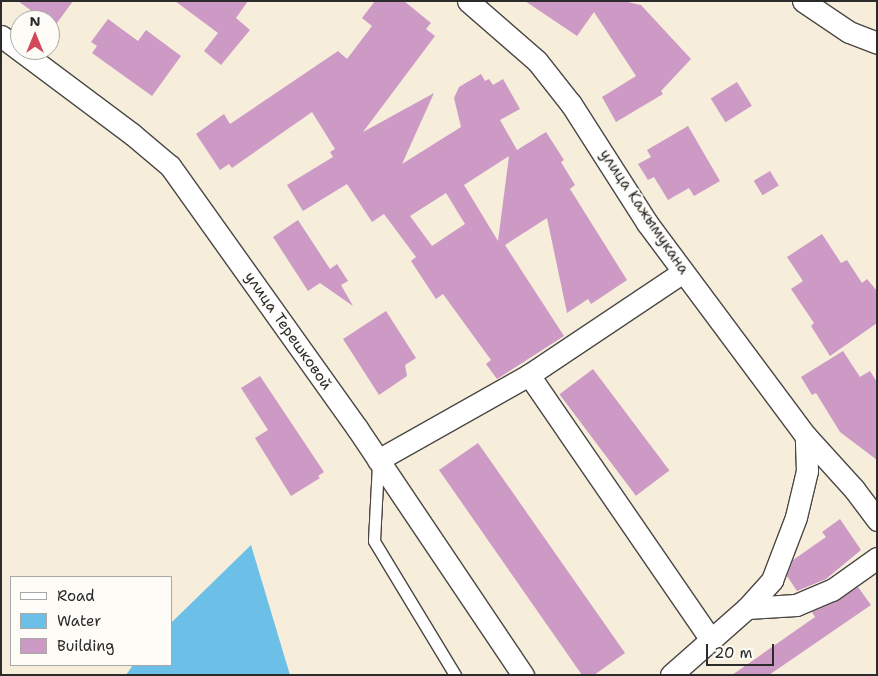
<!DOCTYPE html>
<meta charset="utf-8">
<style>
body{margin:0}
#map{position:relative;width:878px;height:676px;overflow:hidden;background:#f7eddb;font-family:"Shantell Sans",sans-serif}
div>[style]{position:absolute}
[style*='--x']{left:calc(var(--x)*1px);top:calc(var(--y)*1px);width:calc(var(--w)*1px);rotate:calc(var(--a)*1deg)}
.water>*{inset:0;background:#6cc0e8}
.building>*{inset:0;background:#cc9ac5;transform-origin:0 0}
.roads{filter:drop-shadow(1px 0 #4a4845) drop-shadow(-1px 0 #4a4845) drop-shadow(0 1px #4a4845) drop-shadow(0 -1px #4a4845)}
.lane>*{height:11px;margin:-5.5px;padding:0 5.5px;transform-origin:5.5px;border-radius:5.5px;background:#fff}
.street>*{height:21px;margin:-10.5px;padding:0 10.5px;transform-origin:10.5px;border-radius:10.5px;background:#fff}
span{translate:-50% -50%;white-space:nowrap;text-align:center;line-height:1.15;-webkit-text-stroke:4px #fdfcf7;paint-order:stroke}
.street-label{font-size:15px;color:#2b2b2b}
.frame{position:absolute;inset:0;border:2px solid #2b2b2b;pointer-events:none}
.legend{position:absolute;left:10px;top:576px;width:162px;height:90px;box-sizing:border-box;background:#fdfcf7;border:1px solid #a9a8a5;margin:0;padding:6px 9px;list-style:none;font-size:15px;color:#2b2b2b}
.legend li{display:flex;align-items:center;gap:10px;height:25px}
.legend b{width:25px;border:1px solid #a9a8a5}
.north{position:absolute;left:10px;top:10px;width:50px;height:50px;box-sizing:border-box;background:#fdfcf7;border:1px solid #a9a8a5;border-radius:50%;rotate:0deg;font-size:14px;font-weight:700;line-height:20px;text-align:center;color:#2b2b2b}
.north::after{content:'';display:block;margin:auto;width:18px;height:22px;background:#d1495b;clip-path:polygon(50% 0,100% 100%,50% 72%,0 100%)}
.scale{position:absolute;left:706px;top:644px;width:68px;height:22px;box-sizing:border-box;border:2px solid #2b2b2b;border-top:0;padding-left:6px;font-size:15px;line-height:18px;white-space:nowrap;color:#2b2b2b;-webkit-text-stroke:4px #fdfcf7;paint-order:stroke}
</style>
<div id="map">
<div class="water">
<i style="clip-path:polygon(251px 545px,290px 675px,126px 675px,133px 665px,171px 665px,171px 623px)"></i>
</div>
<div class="building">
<i style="clip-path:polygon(18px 1px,73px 1px,54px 27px,50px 20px,44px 20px)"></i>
<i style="clip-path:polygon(175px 1px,248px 1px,236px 18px,250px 30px,221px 65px,204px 51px,218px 33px)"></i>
<i style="clip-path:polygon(evenodd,375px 1px,404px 1px,431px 23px,426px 29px,435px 36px,363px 132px,434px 93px,402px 164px,461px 127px,454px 98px,459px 87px,481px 74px,485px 81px,489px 79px,493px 85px,503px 79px,520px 109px,500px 120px,517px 150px,546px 132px,564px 160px,561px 162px,575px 185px,570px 189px,627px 280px,591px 304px,588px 299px,567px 313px,547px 218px,505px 245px,564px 336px,497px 379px,486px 364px,491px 360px,443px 294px,436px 299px,411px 261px,416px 257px,384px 214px,372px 222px,347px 184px,303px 211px,287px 185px,333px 157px,330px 152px,335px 149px,312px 112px,232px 168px,229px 164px,220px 170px,196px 134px,224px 114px,230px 124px,338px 51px,347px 59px,372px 26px,362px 18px,375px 1px,509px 156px,498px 241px,464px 185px,509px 156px,375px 1px,446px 193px,465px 224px,432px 246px,410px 216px,446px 193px)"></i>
<i style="clip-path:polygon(525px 1px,623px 1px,641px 5px,691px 59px,661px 91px,663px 94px,616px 122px,602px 97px,636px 76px,594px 12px,577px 36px)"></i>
<i style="clip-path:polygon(108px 19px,138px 41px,146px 30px,181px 56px,152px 96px,92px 53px,97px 46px,91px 42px)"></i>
<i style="left:737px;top:82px;width:28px;height:31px;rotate:58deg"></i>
<i style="clip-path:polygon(688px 126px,720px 181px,694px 196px,689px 188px,668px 200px,654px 177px,648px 180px,638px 164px,651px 157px,647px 150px)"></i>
<i style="left:770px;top:171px;width:17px;height:19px;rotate:59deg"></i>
<i style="clip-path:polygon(298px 220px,330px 269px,337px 264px,348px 281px,341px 285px,353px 306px,320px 283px,308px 291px,273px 237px)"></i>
<i style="clip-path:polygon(822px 234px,841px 263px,847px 260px,862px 283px,867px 279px,877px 291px,877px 323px,830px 356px,811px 326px,814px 323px,791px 289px,803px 281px,787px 257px)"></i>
<i style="clip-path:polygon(386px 311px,416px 358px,405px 365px,407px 376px,379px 395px,343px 339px)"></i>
<i style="clip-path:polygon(843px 351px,860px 377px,870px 371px,877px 382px,877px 460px,840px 432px,816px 393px,812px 395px,801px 377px)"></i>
<i style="left:593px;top:369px;width:127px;height:42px;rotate:53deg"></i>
<i style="clip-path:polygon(260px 376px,324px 472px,318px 476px,320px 478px,291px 496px,255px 438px,268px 430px,241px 388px)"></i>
<i style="clip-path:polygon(478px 443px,625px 653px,594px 675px,582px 675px,439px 470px)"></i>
<i style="clip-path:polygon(840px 519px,861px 550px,826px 579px,797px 591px,787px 576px,793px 560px,826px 537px,822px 532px)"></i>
<i style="clip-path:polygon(858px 587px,871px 605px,769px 675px,732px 675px,815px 617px,812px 612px,837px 601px)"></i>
</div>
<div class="roads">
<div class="lane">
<i style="--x:378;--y:464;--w:77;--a:93"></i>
<i style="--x:374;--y:541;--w:157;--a:58.8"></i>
</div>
<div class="street">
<i style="--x:468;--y:1;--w:91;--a:41"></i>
<i style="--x:537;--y:61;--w:55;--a:51.7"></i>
<i style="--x:571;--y:104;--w:141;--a:57.4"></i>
<i style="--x:647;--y:223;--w:266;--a:53.3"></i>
<i style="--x:806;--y:436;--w:72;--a:47.8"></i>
<i style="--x:854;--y:489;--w:39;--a:53"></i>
<i style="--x:803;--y:1;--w:55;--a:34"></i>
<i style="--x:849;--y:32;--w:30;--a:21"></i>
<i style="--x:1;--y:36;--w:164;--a:36.8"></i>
<i style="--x:132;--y:134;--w:50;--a:40.1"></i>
<i style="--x:170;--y:166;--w:322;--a:54.5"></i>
<i style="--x:357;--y:428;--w:298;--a:56.1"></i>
<i style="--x:529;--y:375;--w:321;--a:55.5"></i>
<i style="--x:378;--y:460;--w:173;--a:-29.4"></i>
<i style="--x:529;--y:375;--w:185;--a:-33.8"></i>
<i style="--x:747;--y:608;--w:49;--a:-3.5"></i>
<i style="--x:796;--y:605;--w:39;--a:-23"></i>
<i style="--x:832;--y:590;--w:55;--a:-35.4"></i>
<i style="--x:671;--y:675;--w:101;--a:-41.4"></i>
<i style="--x:747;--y:608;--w:38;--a:-48"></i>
<i style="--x:772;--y:580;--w:67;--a:-69.1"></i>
<i style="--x:796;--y:517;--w:47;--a:-76.6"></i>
<i style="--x:807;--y:471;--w:35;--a:-92"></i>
</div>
</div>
<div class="street-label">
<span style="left:644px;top:212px;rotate:56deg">улица Кажымукана</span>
<span style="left:288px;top:331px;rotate:55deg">улица Терешковой</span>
</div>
<div class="frame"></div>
<ul class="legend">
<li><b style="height:6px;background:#fff"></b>Road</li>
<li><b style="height:14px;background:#6cc0e8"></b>Water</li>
<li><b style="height:14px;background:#cc9ac5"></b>Building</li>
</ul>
<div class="north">N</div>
<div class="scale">20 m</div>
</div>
